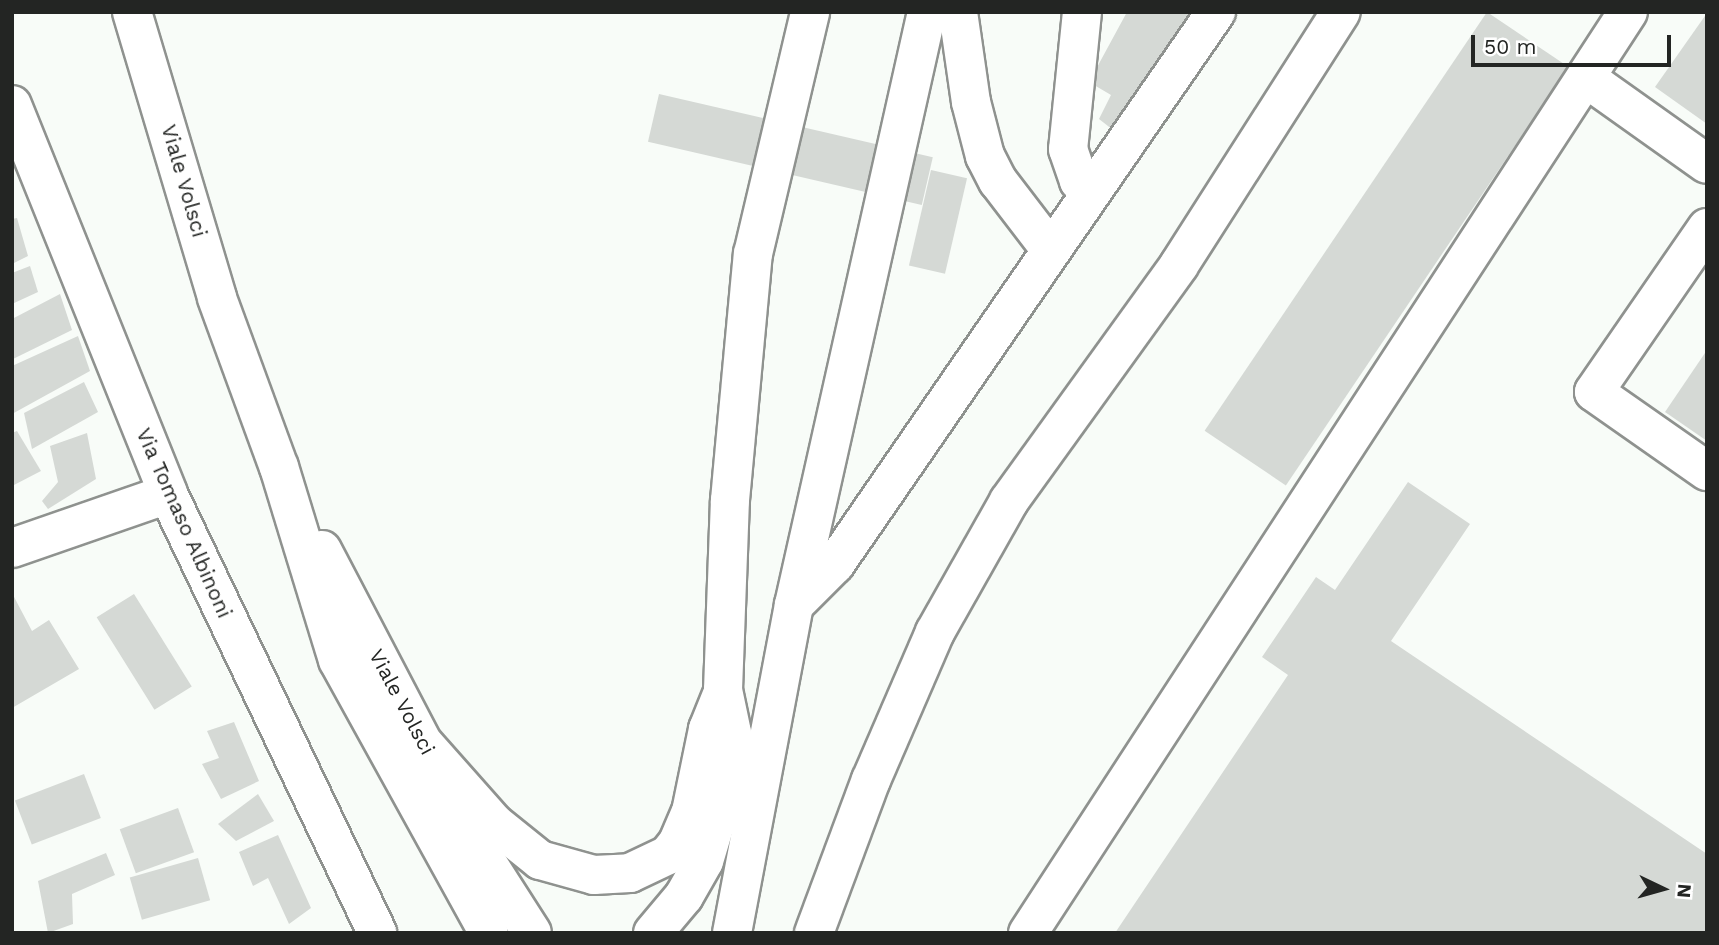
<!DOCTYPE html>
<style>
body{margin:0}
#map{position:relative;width:1719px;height:945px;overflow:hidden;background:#f8fcf8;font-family:"Work Sans",sans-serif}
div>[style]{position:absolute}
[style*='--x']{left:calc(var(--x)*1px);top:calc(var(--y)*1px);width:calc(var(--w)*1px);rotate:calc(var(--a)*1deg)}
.building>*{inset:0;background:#d5d9d5;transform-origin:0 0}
.roads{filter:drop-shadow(2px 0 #8f928f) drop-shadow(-2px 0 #8f928f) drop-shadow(0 2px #8f928f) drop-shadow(0 -2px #8f928f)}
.minor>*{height:38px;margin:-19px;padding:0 19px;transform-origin:19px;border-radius:19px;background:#fff}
.major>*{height:38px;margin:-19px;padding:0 19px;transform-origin:19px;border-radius:19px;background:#fff}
.highway>*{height:38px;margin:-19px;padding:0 19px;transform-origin:19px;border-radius:19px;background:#fff}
span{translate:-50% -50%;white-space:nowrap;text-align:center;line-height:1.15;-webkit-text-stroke:5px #fff;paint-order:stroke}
.street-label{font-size:21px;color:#232523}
.frame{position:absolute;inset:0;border:14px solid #232523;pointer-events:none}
.north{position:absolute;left:1628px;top:854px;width:70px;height:70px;-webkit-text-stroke:5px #fff;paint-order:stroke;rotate:95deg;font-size:19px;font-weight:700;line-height:28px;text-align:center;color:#232523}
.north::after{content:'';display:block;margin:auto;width:24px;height:32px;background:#232523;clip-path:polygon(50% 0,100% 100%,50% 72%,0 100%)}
.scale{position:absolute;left:1471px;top:35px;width:200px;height:32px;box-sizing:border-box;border:4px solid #232523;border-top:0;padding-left:9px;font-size:21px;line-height:24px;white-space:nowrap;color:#232523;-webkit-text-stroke:5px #fff;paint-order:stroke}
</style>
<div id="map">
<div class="building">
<i style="clip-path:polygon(1127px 12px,1199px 12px,1122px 137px,1099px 119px,1111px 95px,1089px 82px)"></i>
<i style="left:1487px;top:12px;width:98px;height:505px;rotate:34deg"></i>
<i style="clip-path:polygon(1707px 13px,1707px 124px,1655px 87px)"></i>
<i style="left:659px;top:94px;width:281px;height:49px;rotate:13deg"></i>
<i style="left:931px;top:170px;width:37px;height:98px;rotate:13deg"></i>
<i style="clip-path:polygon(17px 218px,28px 256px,12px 264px,12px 219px)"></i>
<i style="clip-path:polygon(30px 266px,38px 292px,12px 304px,12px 273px)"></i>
<i style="clip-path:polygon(60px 294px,72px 330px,13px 359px,12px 319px)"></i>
<i style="clip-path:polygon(78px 336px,90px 371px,12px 414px,12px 366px)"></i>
<i style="clip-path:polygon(1707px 350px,1707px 441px,1665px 412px)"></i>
<i style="clip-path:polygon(84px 382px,98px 412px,32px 449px,24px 413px)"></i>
<i style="clip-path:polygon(17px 431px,41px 471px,12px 486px,12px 433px)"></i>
<i style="clip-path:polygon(87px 433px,96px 479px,48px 509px,42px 501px,58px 482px,50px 446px)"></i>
<i style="clip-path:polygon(1408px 482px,1470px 524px,1391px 641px,1707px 854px,1707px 933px,1115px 933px,1288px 675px,1262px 657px,1316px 577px,1335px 590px)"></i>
<i style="clip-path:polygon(12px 593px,32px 631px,49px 620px,79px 669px,12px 708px)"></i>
<i style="left:134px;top:594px;width:109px;height:44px;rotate:58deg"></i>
<i style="clip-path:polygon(234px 722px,259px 781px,221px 799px,202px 764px,219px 758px,207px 731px)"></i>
<i style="left:84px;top:774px;width:47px;height:74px;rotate:69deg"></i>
<i style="clip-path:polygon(258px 794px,274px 821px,236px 841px,218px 824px)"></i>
<i style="left:178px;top:808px;width:47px;height:62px;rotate:70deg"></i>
<i style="clip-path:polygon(278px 835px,311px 908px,289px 924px,268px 878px,253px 886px,239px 852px)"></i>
<i style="clip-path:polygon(106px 853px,115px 875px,72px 894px,73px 924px,48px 933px,38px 881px)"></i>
<i style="left:198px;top:858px;width:44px;height:71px;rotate:74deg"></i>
</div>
<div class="roads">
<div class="minor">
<i style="--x:958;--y:12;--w:91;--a:81.8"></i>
<i style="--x:971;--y:102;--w:56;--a:75.5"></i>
<i style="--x:985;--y:156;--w:28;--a:63"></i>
<i style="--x:998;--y:181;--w:86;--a:52.6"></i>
<i style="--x:1082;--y:12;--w:138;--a:95.8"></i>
<i style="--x:1068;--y:149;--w:34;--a:71"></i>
<i style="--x:1079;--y:181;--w:15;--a:42"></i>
<i style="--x:1586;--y:78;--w:148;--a:35.4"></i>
<i style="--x:12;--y:105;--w:419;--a:68.1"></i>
<i style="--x:168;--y:494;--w:486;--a:64.5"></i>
<i style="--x:1707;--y:228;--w:199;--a:124.6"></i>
<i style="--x:1594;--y:392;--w:138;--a:35"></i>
<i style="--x:12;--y:548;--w:165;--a:-19.1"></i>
<i style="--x:794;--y:605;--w:58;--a:-45"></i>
<i style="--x:835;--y:564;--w:671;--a:-55.39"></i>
<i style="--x:814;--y:933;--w:163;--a:-69.6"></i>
<i style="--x:871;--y:780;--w:161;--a:-66.6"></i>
<i style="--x:935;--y:632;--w:150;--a:-60.5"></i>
<i style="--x:1009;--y:501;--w:291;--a:-54.2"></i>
<i style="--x:1179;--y:265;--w:300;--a:-57.4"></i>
<i style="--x:1028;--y:933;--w:1099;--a:-56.92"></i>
</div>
<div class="major">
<i style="--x:132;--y:12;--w:298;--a:73.4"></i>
<i style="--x:217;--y:298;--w:180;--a:69.9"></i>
<i style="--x:279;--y:467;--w:202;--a:73"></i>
<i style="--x:338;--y:660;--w:312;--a:61.1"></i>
<i style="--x:322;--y:550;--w:339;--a:62.4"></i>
<i style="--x:479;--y:850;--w:98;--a:57.4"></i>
</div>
<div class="highway">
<i style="--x:425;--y:745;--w:104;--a:48.5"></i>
<i style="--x:494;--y:823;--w:59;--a:38.8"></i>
<i style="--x:540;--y:860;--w:56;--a:15.5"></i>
<i style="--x:594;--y:875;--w:36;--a:-3"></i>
<i style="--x:630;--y:873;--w:42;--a:-25.3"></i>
<i style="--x:668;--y:855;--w:16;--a:-52"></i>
<i style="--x:678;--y:842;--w:33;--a:-67"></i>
<i style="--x:691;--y:812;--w:85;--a:-78.4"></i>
<i style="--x:708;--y:729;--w:35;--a:-68"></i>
<i style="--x:653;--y:933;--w:48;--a:-50"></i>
<i style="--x:684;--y:896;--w:40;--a:-60.3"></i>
<i style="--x:704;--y:861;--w:88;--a:-73.4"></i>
<i style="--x:729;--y:777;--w:44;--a:-86.1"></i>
<i style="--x:732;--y:733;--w:44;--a:-101.8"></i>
<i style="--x:723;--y:690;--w:190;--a:-87.9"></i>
<i style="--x:730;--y:500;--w:247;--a:-84.7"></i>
<i style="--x:753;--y:254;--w:249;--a:-76.7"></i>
<i style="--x:732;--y:933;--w:334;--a:-79.3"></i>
<i style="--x:794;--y:605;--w:608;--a:-77.36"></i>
</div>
</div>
<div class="street-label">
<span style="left:184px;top:181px;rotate:74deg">Viale Volsci</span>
<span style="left:184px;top:523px;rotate:66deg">Via Tomaso Albinoni</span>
<span style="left:402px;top:702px;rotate:62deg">Viale Volsci</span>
</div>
<div class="frame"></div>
<div class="north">N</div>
<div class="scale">50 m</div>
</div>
